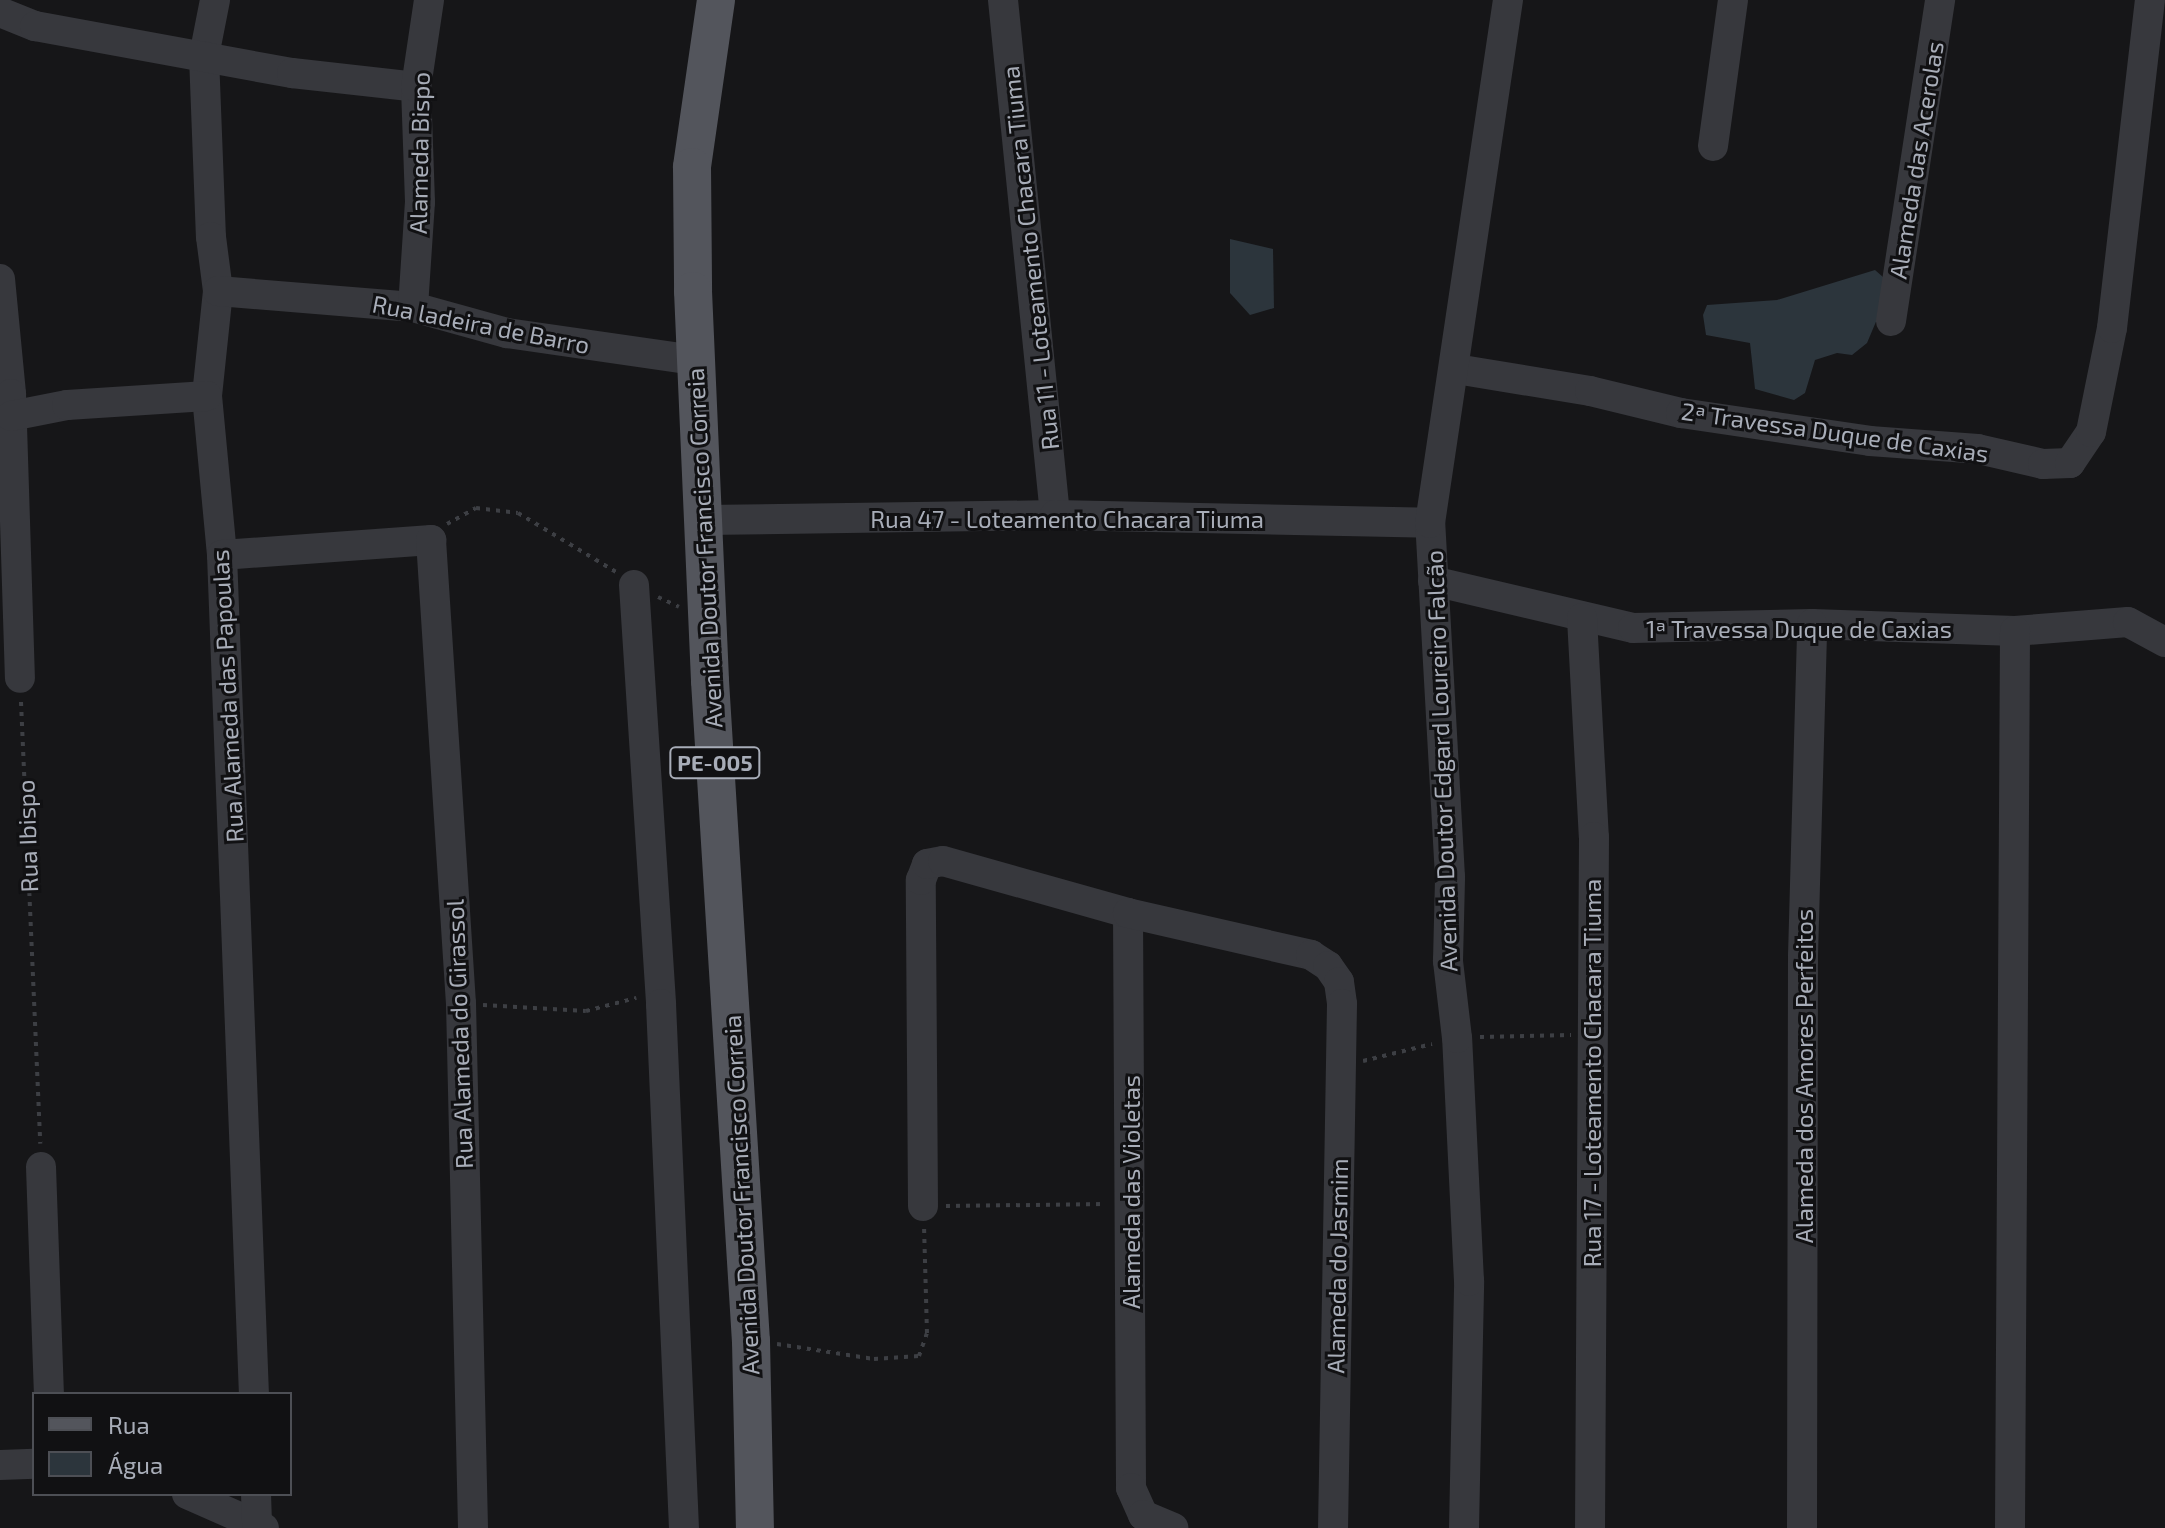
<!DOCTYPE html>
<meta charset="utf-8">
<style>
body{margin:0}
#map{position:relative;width:2165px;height:1528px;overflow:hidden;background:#161618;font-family:"Exo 2",sans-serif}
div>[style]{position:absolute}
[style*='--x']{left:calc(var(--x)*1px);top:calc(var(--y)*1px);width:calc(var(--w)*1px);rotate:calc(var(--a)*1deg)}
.water>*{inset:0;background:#2c353c}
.path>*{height:4px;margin-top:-2px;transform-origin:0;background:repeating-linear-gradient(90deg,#3d3f44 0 4px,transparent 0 10px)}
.minor>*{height:30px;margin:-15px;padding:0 15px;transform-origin:15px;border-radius:15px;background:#37383d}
.major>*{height:38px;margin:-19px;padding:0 19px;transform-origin:19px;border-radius:19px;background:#53555c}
span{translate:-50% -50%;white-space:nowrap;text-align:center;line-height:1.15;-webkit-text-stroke:6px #111113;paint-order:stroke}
.shield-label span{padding:2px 6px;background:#111113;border:2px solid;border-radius:6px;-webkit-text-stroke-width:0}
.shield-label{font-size:22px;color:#a8adb8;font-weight:700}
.street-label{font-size:24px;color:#a8adb8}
.legend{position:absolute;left:32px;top:1392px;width:260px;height:104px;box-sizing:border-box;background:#111113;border:2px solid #4d4f55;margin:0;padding:10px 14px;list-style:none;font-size:24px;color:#a8adb8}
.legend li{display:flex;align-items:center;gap:16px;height:40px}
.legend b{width:40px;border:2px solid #4d4f55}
</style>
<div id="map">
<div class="water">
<i style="clip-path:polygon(1230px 239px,1273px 249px,1274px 308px,1250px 315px,1230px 293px)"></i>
<i style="clip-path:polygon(1875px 270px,1883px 277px,1886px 298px,1867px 343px,1852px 355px,1837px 353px,1815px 360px,1805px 393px,1794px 400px,1755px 389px,1750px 343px,1706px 335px,1703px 315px,1707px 305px,1777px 300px)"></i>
</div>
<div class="path">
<i style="--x:447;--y:524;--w:33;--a:-29"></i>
<i style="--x:476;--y:508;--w:42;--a:6.8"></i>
<i style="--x:518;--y:513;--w:114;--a:31"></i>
<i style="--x:658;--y:597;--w:23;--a:25"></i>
<i style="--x:21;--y:702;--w:442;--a:87.5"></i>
<i style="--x:483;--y:1005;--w:103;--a:3.3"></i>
<i style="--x:586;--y:1011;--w:52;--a:-14.6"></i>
<i style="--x:1480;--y:1037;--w:91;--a:-1.3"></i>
<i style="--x:1363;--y:1061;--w:71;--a:-13.8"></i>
<i style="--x:946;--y:1206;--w:159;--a:-0.7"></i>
<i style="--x:777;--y:1344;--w:98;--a:8.8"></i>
<i style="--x:874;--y:1359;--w:45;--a:-3.8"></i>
<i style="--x:919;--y:1356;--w:24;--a:-71"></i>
<i style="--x:927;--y:1333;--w:105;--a:-91.6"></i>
</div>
<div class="minor">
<i style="--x:215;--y:0;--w:57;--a:101.1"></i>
<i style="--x:204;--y:56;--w:181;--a:87.8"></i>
<i style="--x:211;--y:237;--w:54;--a:82.6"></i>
<i style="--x:218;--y:291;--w:106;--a:96"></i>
<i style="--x:207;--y:396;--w:160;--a:84.6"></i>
<i style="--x:222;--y:555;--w:840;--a:87.82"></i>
<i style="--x:1003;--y:0;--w:518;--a:84.23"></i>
<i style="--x:0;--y:12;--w:38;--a:22"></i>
<i style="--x:35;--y:26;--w:261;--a:10.4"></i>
<i style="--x:292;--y:73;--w:125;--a:6.4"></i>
<i style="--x:1713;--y:146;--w:147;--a:-82.2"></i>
<i style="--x:0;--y:279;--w:116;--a:84.5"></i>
<i style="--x:11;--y:394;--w:284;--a:88.2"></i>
<i style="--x:218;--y:291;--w:196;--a:4.7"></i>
<i style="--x:413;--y:307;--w:98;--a:15.5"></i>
<i style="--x:507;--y:333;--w:190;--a:8.2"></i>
<i style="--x:413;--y:307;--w:105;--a:-86.2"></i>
<i style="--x:420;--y:202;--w:115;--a:-92"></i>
<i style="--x:416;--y:87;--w:88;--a:-81.5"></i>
<i style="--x:1891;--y:321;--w:325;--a:-81.3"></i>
<i style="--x:1456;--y:369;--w:136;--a:9.3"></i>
<i style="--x:1590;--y:391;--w:94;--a:13.6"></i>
<i style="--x:1681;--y:413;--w:191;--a:8.4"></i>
<i style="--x:1870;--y:441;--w:108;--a:4.2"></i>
<i style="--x:1978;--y:449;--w:67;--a:13"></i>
<i style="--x:2043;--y:464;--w:27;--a:-2"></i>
<i style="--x:2070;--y:463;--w:37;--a:-56"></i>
<i style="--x:2091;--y:432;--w:106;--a:-78.6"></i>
<i style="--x:2112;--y:328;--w:330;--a:-83.4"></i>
<i style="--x:11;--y:416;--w:57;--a:-11.1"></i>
<i style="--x:67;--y:405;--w:140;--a:-3.7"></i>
<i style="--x:704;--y:520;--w:351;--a:-0.8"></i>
<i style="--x:1055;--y:515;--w:375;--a:1.2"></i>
<i style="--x:222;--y:555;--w:210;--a:-4.1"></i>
<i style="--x:431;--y:540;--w:464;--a:86.3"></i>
<i style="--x:461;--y:1003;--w:525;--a:88.69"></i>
<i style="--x:1433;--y:581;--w:205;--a:13.2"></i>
<i style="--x:1633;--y:628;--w:179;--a:-1.3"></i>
<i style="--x:1812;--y:624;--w:203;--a:2"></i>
<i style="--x:2015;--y:631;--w:113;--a:-4.6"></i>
<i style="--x:2128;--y:622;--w:42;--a:28.4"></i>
<i style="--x:634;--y:585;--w:420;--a:86.3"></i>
<i style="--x:661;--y:1004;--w:525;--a:87.49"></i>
<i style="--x:1582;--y:618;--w:219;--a:86.9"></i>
<i style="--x:1594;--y:837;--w:691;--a:90.33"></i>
<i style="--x:1128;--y:913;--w:575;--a:89.7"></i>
<i style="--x:1131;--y:1488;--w:30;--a:66"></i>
<i style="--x:1143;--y:1515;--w:33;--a:23"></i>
<i style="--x:41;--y:1167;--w:227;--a:88"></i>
<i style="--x:923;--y:1206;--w:326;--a:-90.4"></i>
<i style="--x:921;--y:880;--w:17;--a:-69"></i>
<i style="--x:927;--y:864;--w:16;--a:-11"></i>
<i style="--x:943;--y:861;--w:192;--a:15.7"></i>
<i style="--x:1128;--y:913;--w:188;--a:12.9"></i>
<i style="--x:1311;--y:955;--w:20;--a:33"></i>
<i style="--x:1328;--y:966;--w:19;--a:55"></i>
<i style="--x:1339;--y:982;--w:22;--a:82"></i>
<i style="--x:1342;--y:1004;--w:524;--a:90.98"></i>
<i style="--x:0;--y:1465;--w:34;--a:-2"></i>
<i style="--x:187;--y:1494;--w:84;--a:23.8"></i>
<i style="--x:256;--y:1494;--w:31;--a:88"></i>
<i style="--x:1464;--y:1528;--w:247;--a:-88.8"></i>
<i style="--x:1469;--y:1281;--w:243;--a:-92.8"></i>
<i style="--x:1457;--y:1038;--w:78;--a:-96.7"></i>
<i style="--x:1448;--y:961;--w:84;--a:-88.6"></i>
<i style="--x:1450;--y:877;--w:355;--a:-93.2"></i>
<i style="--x:1430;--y:523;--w:529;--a:-81.52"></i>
<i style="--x:1802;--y:1528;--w:572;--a:-89.9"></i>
<i style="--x:1803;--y:956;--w:332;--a:-88.4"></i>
<i style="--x:2010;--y:1528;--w:897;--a:-89.68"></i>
</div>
<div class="major">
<i style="--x:716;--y:0;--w:169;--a:98.2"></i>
<i style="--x:692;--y:167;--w:124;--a:89.5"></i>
<i style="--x:693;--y:291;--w:390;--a:87.5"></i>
<i style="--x:710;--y:681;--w:661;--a:86.45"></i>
<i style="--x:751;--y:1341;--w:187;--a:88.8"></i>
</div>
<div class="shield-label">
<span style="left:715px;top:763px">PE-005</span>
</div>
<div class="street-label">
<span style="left:419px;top:153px;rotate:-89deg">Alameda Bispo</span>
<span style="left:1916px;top:160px;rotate:-81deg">Alameda das Acerolas</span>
<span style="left:1030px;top:258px;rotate:-96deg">Rua 11 - Loteamento Chacara Tiuma</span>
<span style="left:481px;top:324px;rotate:11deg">Rua ladeira de Barro</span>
<span style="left:1835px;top:432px;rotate:8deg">2ª Travessa Duque de Caxias</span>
<span style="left:1067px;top:519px">Rua 47 - Loteamento Chacara Tiuma</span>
<span style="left:704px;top:548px;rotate:-93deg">Avenida Doutor Francisco Correia</span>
<span style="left:1799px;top:629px">1ª Travessa Duque de Caxias</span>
<span style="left:227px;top:696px;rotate:-93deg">Rua Alameda das Papoulas</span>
<span style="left:1441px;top:761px;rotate:-92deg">Avenida Doutor Edgard Loureiro Falcão</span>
<span style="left:27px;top:836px;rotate:-92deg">Rua Ibispo</span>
<span style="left:459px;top:1034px;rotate:-92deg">Rua Alameda do Girassol</span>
<span style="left:1592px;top:1073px;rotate:-90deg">Rua 17 - Loteamento Chacara Tiuma</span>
<span style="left:1804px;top:1076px;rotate:-90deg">Alameda dos Amores Perfeitos</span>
<span style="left:1131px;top:1192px;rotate:-90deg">Alameda das Violetas</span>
<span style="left:741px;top:1195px;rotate:-93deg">Avenida Doutor Francisco Correia</span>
<span style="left:1337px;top:1266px;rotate:-89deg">Alameda do Jasmim</span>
</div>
<ul class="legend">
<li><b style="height:10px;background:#53555c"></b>Rua</li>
<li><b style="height:22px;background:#2c353c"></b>Água</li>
</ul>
</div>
